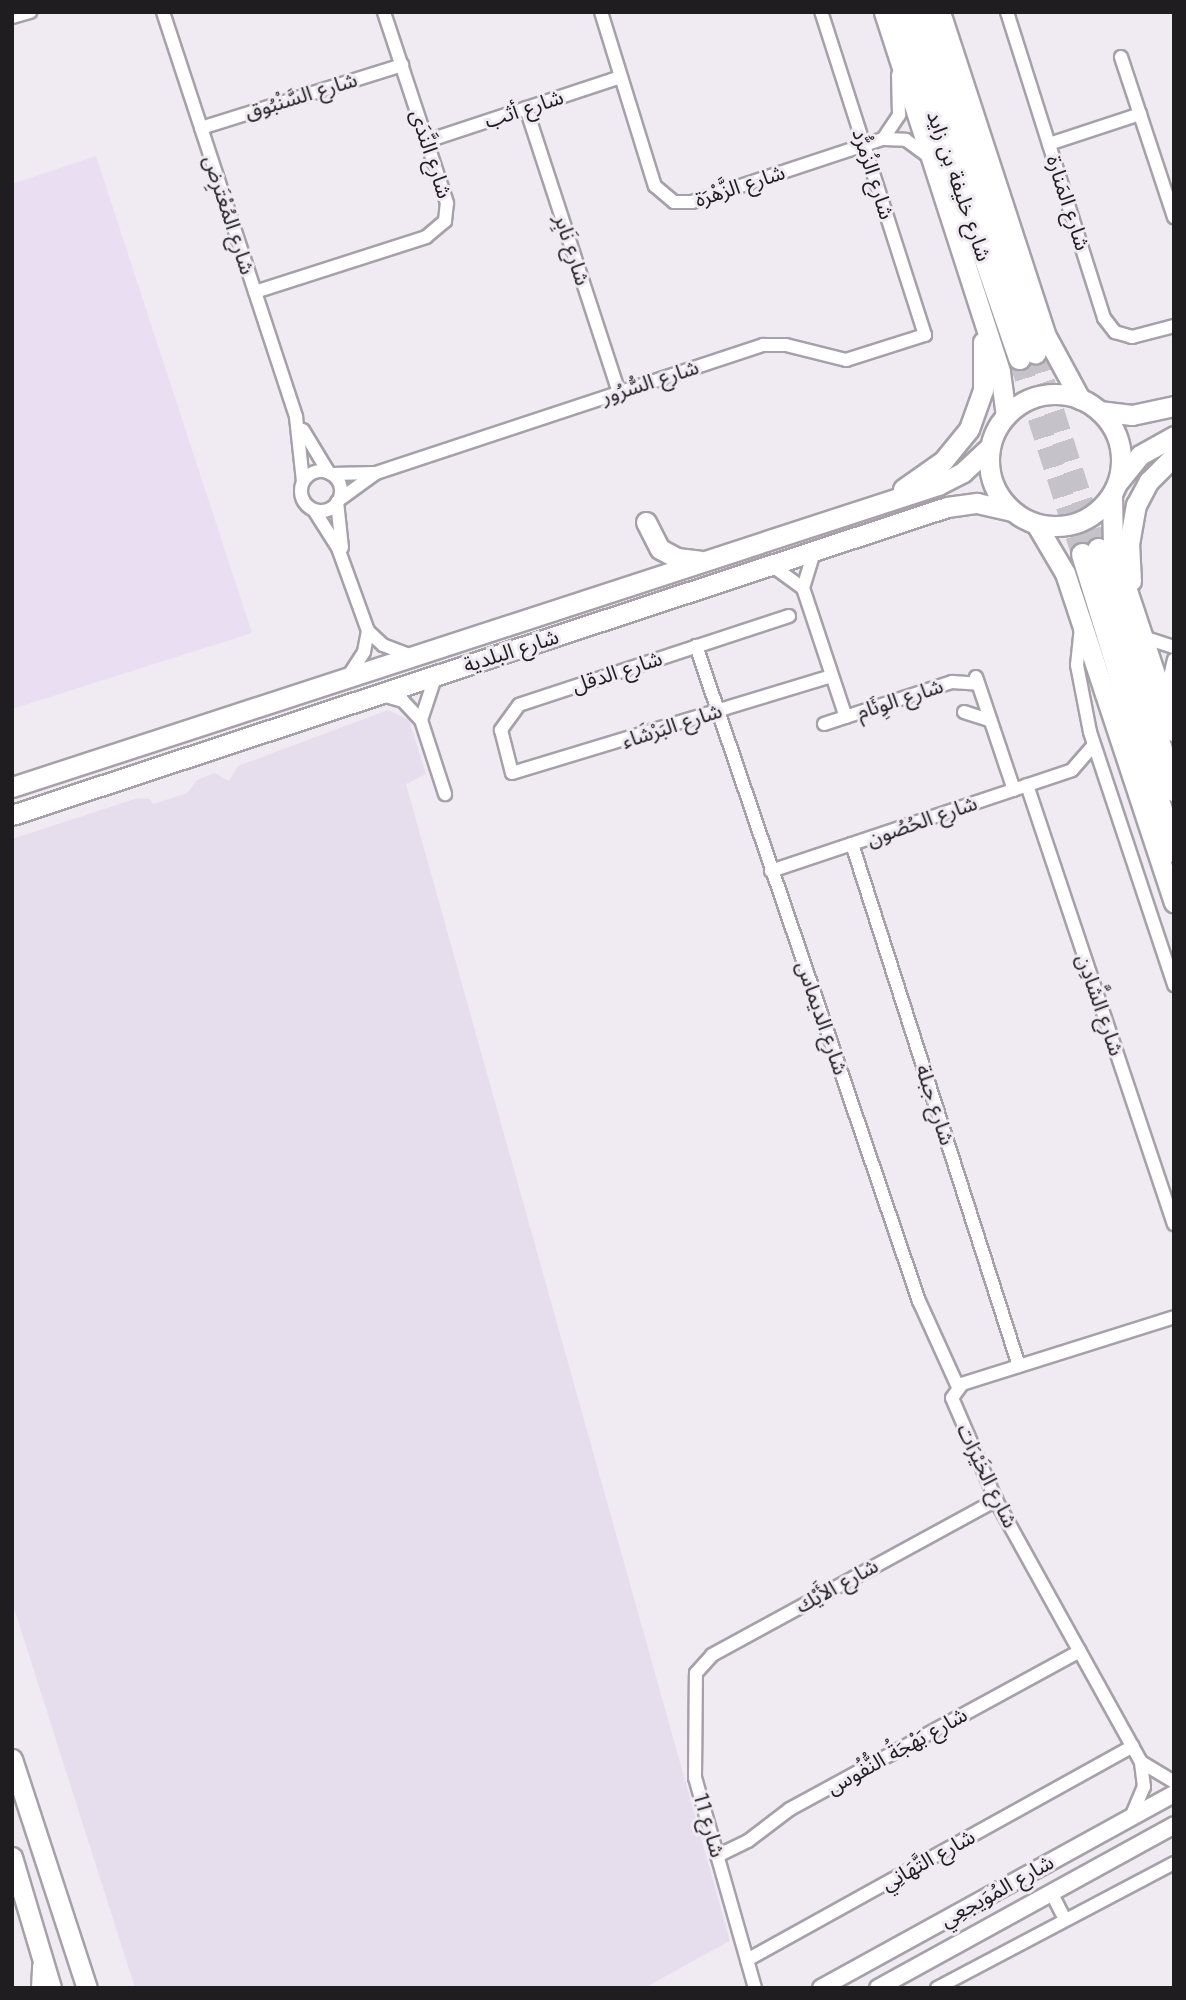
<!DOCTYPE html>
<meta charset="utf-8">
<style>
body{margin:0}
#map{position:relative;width:1186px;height:2000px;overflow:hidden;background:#f0ebf3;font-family:Jost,"Noto Sans Arabic",sans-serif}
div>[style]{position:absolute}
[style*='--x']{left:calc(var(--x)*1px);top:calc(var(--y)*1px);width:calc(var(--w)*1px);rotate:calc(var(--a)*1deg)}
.built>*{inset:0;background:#e7deed}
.education>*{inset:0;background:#eadef2}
.trunk-tunnel>*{height:21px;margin-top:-10.5px;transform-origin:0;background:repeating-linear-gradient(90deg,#c6c2c9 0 21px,transparent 0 31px)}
.roads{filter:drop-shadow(2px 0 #a6a1a9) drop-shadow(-2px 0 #a6a1a9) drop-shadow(0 2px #a6a1a9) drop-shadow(0 -2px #a6a1a9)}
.minor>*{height:12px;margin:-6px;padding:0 6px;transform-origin:6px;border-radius:6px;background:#fff}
.minor>.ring{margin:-6px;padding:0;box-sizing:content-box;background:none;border:12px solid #fff;border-radius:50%}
.tertiary>*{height:16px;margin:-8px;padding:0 8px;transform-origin:8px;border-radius:8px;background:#fff}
.primary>*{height:19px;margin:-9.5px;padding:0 9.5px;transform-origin:9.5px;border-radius:9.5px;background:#fff}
.primary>.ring{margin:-9.5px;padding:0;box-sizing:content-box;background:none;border:19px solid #fff;border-radius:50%}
.trunk>*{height:21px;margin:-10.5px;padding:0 10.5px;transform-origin:10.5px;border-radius:10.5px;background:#fff}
span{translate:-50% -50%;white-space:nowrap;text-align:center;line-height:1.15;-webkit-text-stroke:6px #f0ebf3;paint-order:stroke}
.street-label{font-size:21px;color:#1f1d20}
.frame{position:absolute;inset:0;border:14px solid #1f1d20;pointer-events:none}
</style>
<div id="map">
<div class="built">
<i style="clip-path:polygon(388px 710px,409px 720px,426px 774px,406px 784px,730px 1941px,644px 1988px,135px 1988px,12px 1602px,12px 839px,138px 798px,150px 799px,153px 804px,187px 793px,197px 780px,214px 773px,229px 781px,238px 766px)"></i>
</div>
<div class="education">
<i style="clip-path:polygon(96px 156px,252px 633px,12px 709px,12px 184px)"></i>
</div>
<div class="trunk-tunnel">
<i style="--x:1035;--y:352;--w:207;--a:72.3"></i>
<i style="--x:1019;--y:358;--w:206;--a:72.2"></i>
</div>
<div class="roads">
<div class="minor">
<i style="--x:163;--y:12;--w:426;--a:71.8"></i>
<i style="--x:296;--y:417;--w:64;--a:83.8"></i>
<i style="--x:601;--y:12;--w:182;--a:72.8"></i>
<i style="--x:655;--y:186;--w:25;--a:40"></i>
<i style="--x:674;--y:202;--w:18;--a:0"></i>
<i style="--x:692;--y:202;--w:201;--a:-18.3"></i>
<i style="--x:883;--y:139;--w:23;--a:2"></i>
<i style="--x:906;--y:140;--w:29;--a:36"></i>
<i style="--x:1007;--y:12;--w:321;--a:72.4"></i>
<i style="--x:1104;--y:318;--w:18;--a:52"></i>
<i style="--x:1115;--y:332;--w:18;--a:16"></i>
<i style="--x:1132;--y:337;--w:43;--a:-14.7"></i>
<i style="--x:12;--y:17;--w:19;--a:-16"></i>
<i style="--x:1121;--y:57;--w:169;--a:71.7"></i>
<i style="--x:526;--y:108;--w:299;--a:71.9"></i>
<i style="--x:201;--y:128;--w:211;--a:-17.4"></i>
<i style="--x:883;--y:139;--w:29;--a:-56"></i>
<i style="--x:899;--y:115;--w:40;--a:-91.4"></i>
<i style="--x:427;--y:141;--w:204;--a:-18.3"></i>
<i style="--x:1049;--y:144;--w:96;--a:-18.2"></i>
<i style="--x:255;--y:292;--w:180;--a:-17.8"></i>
<i style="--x:426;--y:237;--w:25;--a:-40"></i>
<i style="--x:445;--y:221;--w:18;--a:-84"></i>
<i style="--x:447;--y:203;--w:201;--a:-108.3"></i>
<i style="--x:303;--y:430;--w:50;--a:58.8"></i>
<i class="ring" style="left:301px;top:471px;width:28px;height:28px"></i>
<i style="--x:331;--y:474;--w:45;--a:-1.3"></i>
<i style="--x:376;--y:473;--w:408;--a:-18.3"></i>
<i style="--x:763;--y:345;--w:23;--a:0"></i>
<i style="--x:786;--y:345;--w:62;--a:14"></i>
<i style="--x:846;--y:360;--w:83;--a:-17.6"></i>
<i style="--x:925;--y:335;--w:339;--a:-107.8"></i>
<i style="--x:339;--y:500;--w:46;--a:-36.1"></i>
<i style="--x:337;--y:502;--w:46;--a:83.8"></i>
<i style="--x:314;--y:510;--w:45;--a:57.7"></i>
<i style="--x:338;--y:548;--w:88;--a:70.1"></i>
<i style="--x:368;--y:631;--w:21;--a:101"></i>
<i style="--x:364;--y:652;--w:27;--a:123"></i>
<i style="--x:771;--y:565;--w:39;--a:36"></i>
<i style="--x:803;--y:588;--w:136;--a:71.6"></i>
<i style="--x:803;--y:588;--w:39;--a:-73"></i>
<i style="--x:789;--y:616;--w:284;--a:161.8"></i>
<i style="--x:519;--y:705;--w:31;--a:126"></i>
<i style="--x:501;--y:730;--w:44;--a:75.7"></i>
<i style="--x:512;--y:773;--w:334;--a:-16.9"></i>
<i style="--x:1081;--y:627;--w:38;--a:96"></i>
<i style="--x:1077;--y:665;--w:68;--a:79"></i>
<i style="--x:1090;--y:732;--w:267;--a:71.6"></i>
<i style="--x:368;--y:631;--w:21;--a:43"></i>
<i style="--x:383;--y:645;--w:31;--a:21"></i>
<i style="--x:1143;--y:637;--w:33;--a:18"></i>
<i style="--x:696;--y:646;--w:692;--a:71.2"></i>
<i style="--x:919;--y:1301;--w:94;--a:65.6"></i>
<i style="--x:976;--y:677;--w:119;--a:71.4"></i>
<i style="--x:382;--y:695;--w:22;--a:16"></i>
<i style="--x:403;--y:701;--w:26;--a:47"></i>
<i style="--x:421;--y:720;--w:78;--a:72"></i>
<i style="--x:1172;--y:705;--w:24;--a:-97"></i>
<i style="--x:1169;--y:681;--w:22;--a:-77"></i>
<i style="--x:964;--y:712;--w:28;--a:18"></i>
<i style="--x:421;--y:720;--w:47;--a:-71.6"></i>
<i style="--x:824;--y:724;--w:135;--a:-18.2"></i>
<i style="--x:952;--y:682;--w:26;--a:4"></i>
<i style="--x:1027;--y:785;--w:463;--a:71.5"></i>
<i style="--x:852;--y:844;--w:548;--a:72.26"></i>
<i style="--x:771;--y:871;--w:317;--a:-18.5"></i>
<i style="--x:1072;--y:770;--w:32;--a:-49"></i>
<i style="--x:1141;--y:1762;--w:39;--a:31"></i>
<i style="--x:1131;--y:1817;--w:33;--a:-67"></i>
<i style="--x:1144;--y:1787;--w:25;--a:-97"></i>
<i style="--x:1141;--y:1762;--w:299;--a:-119"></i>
<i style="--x:996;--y:1500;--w:111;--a:-113.3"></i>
<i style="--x:952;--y:1398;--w:17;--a:-54"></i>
<i style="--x:962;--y:1384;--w:222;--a:-17.5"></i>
<i style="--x:717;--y:1856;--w:34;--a:-26"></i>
<i style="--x:748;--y:1841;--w:53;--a:-37.3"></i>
<i style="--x:790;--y:1809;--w:330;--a:-28.6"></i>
<i style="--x:1051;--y:1892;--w:31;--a:63"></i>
<i style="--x:747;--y:1960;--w:441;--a:-29"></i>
<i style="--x:38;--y:1988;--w:22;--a:-87"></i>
<i style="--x:755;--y:1988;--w:218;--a:-105.9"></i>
<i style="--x:695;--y:1778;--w:105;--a:-89.5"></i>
<i style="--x:696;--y:1673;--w:24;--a:-48"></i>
<i style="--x:712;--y:1655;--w:324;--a:-28.6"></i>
<i style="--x:937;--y:1988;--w:268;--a:-27.8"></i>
</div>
<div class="tertiary">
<i style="--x:821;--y:1988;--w:403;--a:-28.8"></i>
<i style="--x:878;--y:1988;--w:338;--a:-28.8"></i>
</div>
<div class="primary">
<i style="--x:884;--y:12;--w:378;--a:72.1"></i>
<i style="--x:1000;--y:372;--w:44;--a:82.2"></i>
<i style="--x:940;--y:12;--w:341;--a:71.9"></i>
<i style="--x:1046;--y:336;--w:72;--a:61.6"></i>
<i class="ring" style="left:989px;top:394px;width:113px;height:113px"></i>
<i style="--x:1099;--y:411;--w:33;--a:7"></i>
<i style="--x:1132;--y:415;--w:43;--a:-12.1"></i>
<i style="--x:1119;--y:481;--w:33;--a:-51"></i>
<i style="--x:1140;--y:455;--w:39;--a:-29"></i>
<i style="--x:903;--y:489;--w:49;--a:-35"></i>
<i style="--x:943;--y:461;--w:41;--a:-50.9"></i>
<i style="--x:969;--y:429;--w:41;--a:-70.3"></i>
<i style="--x:983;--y:390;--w:48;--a:-90"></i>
<i style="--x:1112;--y:495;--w:53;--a:88.9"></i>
<i style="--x:1113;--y:548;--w:193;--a:71.6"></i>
<i style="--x:646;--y:522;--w:30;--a:63"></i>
<i style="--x:660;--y:549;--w:19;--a:28"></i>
<i style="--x:677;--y:558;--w:23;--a:7"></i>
<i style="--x:1036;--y:524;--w:57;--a:59.4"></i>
<i style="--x:1065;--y:573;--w:347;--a:71.7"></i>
<i style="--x:1131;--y:581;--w:37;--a:-93"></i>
<i style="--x:1129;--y:544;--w:40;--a:-80"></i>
<i style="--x:1136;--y:505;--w:27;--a:-62"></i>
<i style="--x:1149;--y:481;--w:35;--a:-45"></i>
<i style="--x:12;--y:787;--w:974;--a:-18.06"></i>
<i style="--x:938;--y:485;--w:28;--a:-27"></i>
<i style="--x:963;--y:472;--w:37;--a:-43"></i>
<i style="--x:12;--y:815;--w:984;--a:-18.23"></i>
<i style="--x:947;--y:507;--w:30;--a:-8"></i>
<i style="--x:977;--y:503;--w:36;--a:13"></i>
<i style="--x:12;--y:1759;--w:241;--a:71.9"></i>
<i style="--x:12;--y:1857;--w:137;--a:73.4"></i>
</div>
<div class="trunk">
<i style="--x:900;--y:12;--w:366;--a:71"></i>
<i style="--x:921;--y:12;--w:359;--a:71.5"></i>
<i style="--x:1098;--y:549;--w:253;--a:72.5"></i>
<i style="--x:1082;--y:554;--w:311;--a:72.8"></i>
</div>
</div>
<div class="street-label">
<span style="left:301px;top:96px;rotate:-17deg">شارع السَّنْبُوق</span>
<span style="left:524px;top:109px;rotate:-18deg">شارع أثب</span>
<span style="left:431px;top:154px;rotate:72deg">شارع النَّدَى</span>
<span style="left:873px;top:174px;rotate:72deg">شارع الزُمرُّد</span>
<span style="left:740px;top:186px;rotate:-18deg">شارع الزَّهْرَة</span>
<span style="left:959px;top:186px;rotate:71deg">شارع خليفة بن زايد</span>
<span style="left:1068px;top:203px;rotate:72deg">شارع المَنارة</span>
<span style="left:229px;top:215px;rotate:72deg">شارع المُعْتَرِض</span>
<span style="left:572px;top:250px;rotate:72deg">شارع نَابِر</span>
<span style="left:650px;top:382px;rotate:-18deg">شارع السُّرُور</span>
<span style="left:511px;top:651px;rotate:-18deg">شارع البلدية</span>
<span style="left:617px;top:672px;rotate:-18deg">شارع الدقل</span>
<span style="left:900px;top:699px;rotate:-18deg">شارع الوِئَام</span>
<span style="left:672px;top:726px;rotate:-18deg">شارع البَرْشَاء</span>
<span style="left:922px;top:821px;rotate:-19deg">شارع الحُصُون</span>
<span style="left:1100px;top:1005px;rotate:71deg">شارع الشَّادِن</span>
<span style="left:822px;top:1018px;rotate:71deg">شارع الديماس</span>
<span style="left:935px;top:1105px;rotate:72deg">شارع جبلة</span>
<span style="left:987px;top:1476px;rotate:64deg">شارع الخَيْرَات</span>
<span style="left:837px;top:1586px;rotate:-29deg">شارع الأَيْك</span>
<span style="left:897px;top:1751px;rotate:-29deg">شارع بَهْجَةُ النُّفُوس</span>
<span style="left:709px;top:1825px;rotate:74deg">شارع 11</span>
<span style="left:928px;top:1860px;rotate:-29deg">شارع التَّهَانِي</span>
<span style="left:997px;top:1891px;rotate:-29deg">شارع المُوَيجعِي</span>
</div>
<div class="frame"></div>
</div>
